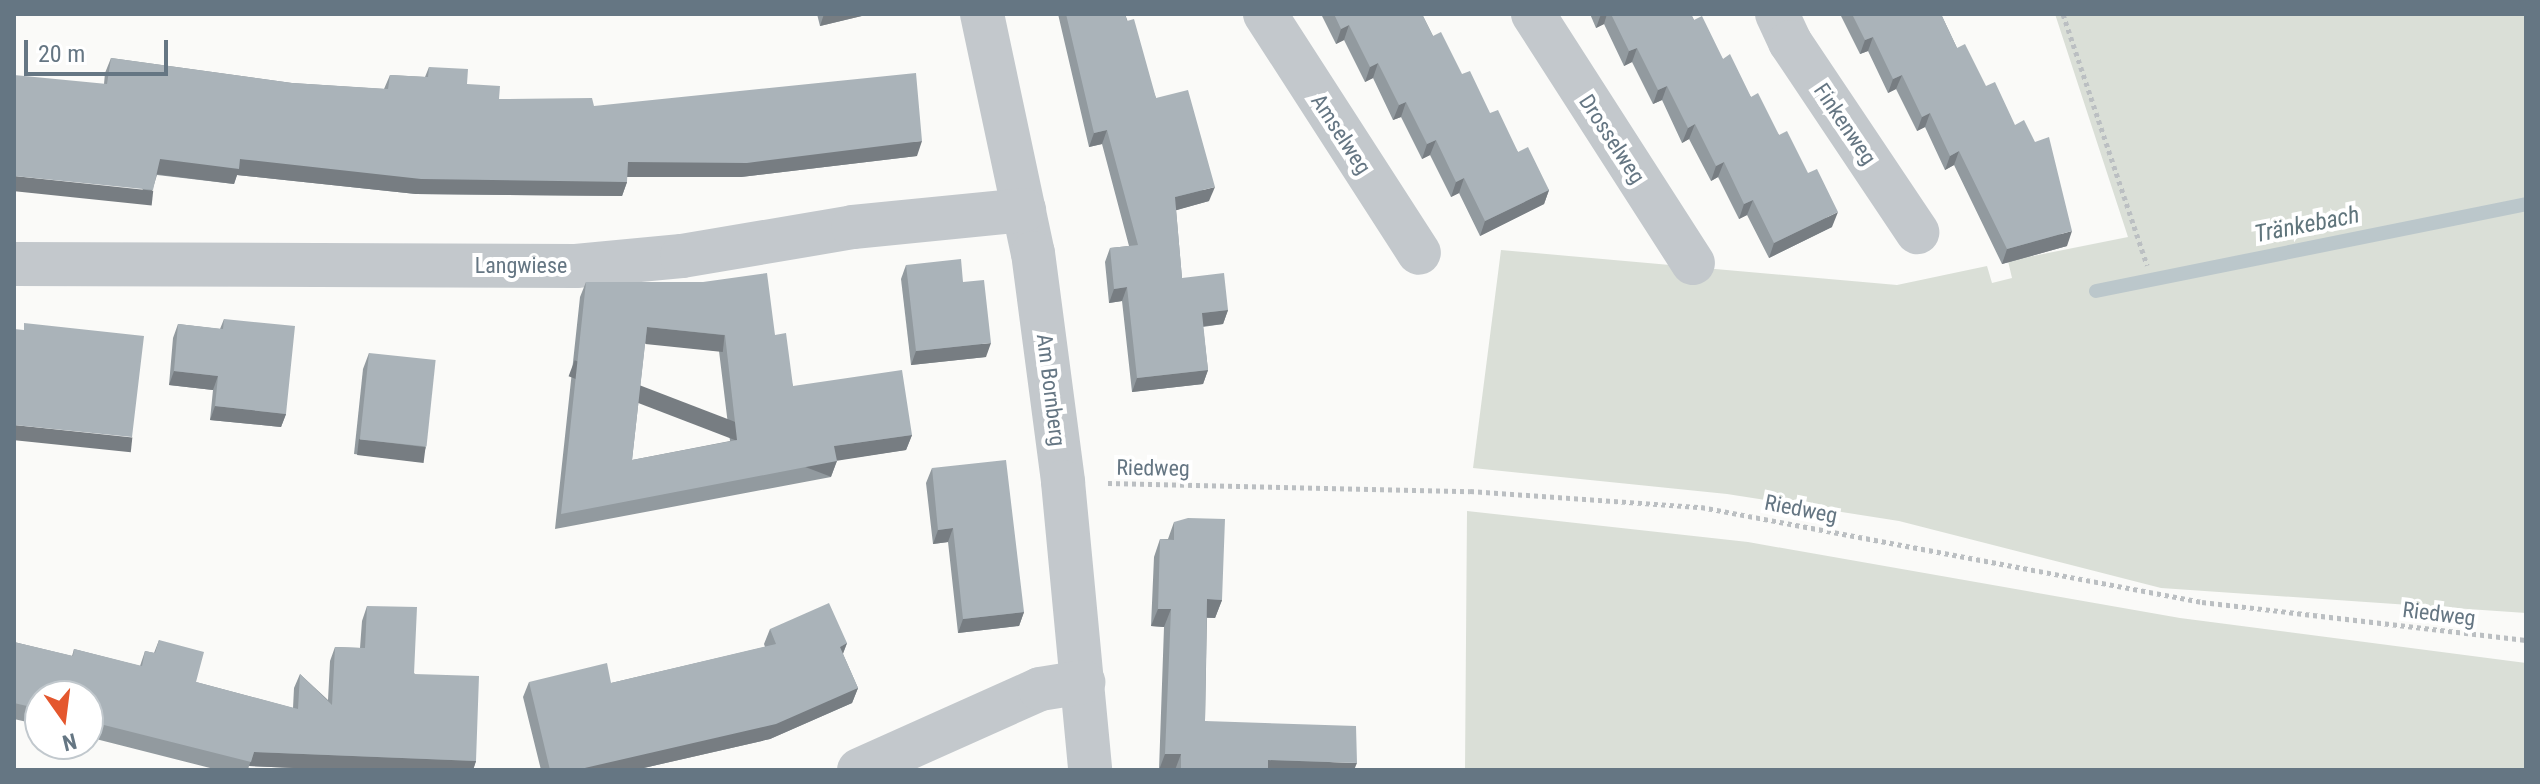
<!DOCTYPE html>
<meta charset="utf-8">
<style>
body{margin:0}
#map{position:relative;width:2540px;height:784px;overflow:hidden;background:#fafaf8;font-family:"Roboto Condensed",sans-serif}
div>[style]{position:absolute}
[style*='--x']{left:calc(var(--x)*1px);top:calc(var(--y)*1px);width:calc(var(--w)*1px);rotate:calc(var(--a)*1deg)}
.green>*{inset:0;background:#dadfd7}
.stream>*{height:14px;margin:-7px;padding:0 7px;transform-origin:7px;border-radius:7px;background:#bbc7cb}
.path>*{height:5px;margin-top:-2.5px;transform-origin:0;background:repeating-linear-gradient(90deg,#bbbfc2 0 4px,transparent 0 8px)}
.street>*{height:44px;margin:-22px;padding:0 22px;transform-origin:22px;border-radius:22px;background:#c3c8cc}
.wall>*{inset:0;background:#929a9f}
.shaded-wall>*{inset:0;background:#777d82;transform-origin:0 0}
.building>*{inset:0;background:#aab3b9;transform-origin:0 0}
span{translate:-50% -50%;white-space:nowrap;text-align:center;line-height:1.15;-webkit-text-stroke:8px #fff;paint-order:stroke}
.street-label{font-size:22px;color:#657683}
.water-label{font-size:24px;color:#60757c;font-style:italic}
.frame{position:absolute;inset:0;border:16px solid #657683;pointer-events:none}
.north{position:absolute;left:24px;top:680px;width:80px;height:80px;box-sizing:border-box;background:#fff;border:2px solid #c1c8cd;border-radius:50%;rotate:166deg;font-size:22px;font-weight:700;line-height:32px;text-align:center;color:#657683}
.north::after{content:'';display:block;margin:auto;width:28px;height:36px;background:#e4572e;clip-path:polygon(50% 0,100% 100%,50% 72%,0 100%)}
.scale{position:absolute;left:24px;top:40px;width:144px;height:36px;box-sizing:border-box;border:4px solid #657683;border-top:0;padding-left:10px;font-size:24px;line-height:28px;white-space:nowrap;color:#657683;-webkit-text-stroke:6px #fff;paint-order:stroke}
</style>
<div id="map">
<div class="green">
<i style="clip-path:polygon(2055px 14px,2526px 14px,2526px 613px,2161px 588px,1899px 521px,1727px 494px,1473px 468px,1501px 250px,1897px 285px,1987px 266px,1992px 283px,2012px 278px,2008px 261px,2128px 237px)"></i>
<i style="clip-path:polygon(1467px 511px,1748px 542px,2180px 618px,2526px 663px,2526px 770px,1465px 770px)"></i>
</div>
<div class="stream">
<i style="--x:2096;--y:291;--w:439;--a:-11.4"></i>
</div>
<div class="path">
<i style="--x:2063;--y:14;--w:265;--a:71.5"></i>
<i style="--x:1108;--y:483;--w:362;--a:1.3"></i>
<i style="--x:1470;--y:491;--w:232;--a:4"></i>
<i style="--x:1701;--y:507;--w:510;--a:10.74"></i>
<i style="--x:2202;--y:602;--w:326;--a:6.7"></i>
</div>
<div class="street">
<i style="--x:982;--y:14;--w:244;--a:78"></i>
<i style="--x:1033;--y:253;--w:231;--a:82.5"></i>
<i style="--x:1063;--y:482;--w:289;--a:84.6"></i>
<i style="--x:1265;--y:14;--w:284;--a:57.2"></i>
<i style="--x:1533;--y:14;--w:296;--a:57.3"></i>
<i style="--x:1777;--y:14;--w:31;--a:65"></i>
<i style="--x:1790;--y:42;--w:229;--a:56.2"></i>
<i style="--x:14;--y:264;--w:562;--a:0.2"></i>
<i style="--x:576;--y:266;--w:106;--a:-5.4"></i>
<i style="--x:682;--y:256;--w:173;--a:-9.6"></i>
<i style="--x:853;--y:227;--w:172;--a:-5.7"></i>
<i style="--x:859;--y:770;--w:198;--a:-24.1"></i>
<i style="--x:1040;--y:689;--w:44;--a:-9.2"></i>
</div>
<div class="wall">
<i style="clip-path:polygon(817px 14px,870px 14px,820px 26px)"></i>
<i style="clip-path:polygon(1058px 14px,1125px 14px,1156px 98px,1209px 201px,1176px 210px,1182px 278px,1228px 310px,1223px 324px,1203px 327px,1208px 370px,1203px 384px,1132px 392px,1122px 301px,1109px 303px,1105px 262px,1110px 248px,1129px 246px,1102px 144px,1089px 147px)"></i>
<i style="clip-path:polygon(1321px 14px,1422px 14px,1433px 36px,1518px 152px,1549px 190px,1544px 204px,1480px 236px,1459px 193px,1451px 197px,1430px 155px,1422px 159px,1401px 117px,1393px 120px,1373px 78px,1365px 82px,1344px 40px,1336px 44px)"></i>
<i style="clip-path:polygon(1590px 14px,1691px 14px,1694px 20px,1779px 135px,1832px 227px,1769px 258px,1747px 215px,1739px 219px,1718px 177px,1711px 181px,1689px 139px,1682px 143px,1662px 100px,1653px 104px,1632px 62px,1624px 66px,1604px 24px,1596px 28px)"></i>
<i style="clip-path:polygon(1840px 14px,1941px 14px,1957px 48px,2067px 246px,2002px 264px,1954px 165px,1945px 170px,1925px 127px,1917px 131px,1896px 89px,1888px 93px,1868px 51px,1860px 54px)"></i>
<i style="clip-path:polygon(111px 58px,292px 83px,384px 89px,390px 75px,425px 77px,429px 67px,499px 99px,594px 106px,917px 156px,741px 177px,627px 177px,627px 182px,622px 196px,416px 194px,237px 175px,234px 184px,157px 175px,148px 204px,104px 84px,105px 73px)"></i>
<i style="clip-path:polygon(906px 265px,963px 282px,986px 357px,911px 365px,901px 279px)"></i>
<i style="clip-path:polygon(evenodd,586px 282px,775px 335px,793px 386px,912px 435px,906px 450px,837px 460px,831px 477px,555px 529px,580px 297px,586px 282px,645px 343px,719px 351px,730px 441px,632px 460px,645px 343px)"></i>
<i style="clip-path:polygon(224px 319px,286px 414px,281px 427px,210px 420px,213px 390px,169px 385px,173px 338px,178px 324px,220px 329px)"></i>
<i style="clip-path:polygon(369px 353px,426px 447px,421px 462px,354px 454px,363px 369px)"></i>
<i style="clip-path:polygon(932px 468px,1024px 612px,1019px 626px,958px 633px,948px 542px,933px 544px,926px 483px)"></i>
<i style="clip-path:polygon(1174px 522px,1222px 600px,1215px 618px,1207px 618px,1205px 721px,1354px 770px,1159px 770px,1164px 627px,1151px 626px,1154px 557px,1160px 539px,1168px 539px)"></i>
<i style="clip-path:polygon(367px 606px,476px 761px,473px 770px,340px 770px,249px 766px,248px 770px,218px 770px,88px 737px,88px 696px,40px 696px,40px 725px,14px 719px,14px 642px,72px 656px,74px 649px,140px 666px,145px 651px,154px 653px,159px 640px,196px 682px,293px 708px,294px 688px,300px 674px,328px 700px,330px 661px,335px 647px,360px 648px,362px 621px)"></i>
<i style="clip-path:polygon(770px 629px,847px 643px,843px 654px,858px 688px,852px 703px,770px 739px,635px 770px,541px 770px,523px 697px,529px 682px,611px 683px,765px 647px,764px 644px)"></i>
</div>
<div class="shaded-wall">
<i style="clip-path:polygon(824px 14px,870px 14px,820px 26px)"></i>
<i style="clip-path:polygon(1601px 14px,1607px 14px,1604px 24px,1596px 28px)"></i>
<i style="clip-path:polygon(1349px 25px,1344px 40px,1336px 44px,1341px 29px)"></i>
<i style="clip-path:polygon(1873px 37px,1868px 51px,1860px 54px,1865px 40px)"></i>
<i style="clip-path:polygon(1637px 48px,1632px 62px,1624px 66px,1629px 51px)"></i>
<i style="clip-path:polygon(1378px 63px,1373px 78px,1365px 82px,1370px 67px)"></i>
<i style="clip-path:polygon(1902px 75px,1896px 89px,1888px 93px,1893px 79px)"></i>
<i style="clip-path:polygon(1667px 86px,1662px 100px,1653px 104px,1658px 90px)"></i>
<i style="clip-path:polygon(1406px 102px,1401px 117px,1393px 120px,1399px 105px)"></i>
<i style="clip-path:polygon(1930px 113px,1925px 127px,1917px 131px,1922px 117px)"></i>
<i style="clip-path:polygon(1695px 124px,1689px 139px,1682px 143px,1688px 128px)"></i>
<i style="clip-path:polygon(1107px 130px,1102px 144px,1089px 147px,1094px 133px)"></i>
<i style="clip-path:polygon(1436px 140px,1430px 155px,1422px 159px,1427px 144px)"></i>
<i style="clip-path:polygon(922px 141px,917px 156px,741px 177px,622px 177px,628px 162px)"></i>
<i style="clip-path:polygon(1959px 151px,1954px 165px,1945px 170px,1950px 156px)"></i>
<i style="clip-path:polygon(160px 159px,240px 159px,627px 182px,622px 196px,416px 194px,237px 175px,234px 184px,155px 174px)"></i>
<i style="clip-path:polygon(1724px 162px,1718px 177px,1711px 181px,1716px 166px)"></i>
<i style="left:14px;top:176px;width:140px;height:15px;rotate:6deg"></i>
<i style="clip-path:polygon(1464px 178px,1459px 193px,1451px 197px,1456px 182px)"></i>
<i style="clip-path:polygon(1215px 187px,1209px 201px,1170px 212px,1175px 197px)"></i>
<i style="clip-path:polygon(1549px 190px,1544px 204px,1480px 236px,1485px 221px)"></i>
<i style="clip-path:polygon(1753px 200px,1747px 215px,1739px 219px,1744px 204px)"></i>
<i style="clip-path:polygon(1838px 212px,1832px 227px,1769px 258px,1774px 243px)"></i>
<i style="clip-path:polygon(2072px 231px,2067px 246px,2002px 264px,2007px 249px)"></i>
<i style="clip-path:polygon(1127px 287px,1122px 301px,1109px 303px,1114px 289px)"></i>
<i style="clip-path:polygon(1228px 310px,1223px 324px,1197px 327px,1202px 313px)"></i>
<i style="left:647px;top:327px;width:78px;height:17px;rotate:6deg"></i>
<i style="clip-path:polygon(991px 343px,986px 357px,911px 365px,916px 351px)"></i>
<i style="clip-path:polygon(1208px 370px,1203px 384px,1132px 392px,1137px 378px)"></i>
<i style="clip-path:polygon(174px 371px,218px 376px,213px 390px,169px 385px)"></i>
<i style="clip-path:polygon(215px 406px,286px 414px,281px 427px,210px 420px)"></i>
<i style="left:14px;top:425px;width:119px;height:15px;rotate:6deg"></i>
<i style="clip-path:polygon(912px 435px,906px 450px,829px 462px,834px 446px)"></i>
<i style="left:359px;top:439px;width:67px;height:16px;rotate:7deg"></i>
<i style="left:837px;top:461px;width:17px;height:281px;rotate:111deg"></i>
<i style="clip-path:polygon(953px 528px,948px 542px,933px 544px,938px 530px)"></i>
<i style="clip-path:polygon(1207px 599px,1222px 600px,1215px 618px,1201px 617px)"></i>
<i style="clip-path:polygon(1158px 609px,1171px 609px,1164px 627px,1151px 626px)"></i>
<i style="clip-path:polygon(1024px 612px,1019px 626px,958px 633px,963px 619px)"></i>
<i style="clip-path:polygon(847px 643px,841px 658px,840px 647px)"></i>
<i style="clip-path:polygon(858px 688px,852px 703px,770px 739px,635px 770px,576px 770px)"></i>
<i style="clip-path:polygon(254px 752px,476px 761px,473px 770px,340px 770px,249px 766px)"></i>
<i style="clip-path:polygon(1165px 754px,1181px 754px,1175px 770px,1159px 770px)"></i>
<i style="clip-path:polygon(1268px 760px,1357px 763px,1354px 770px,1264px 770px)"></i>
</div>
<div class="building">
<i style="clip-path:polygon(1066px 14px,1125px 14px,1127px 21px,1134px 19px,1156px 98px,1188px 90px,1215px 187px,1175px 197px,1182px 278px,1224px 273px,1228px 310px,1202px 313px,1208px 370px,1137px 378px,1127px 287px,1114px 289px,1110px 248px,1138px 245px,1107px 130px,1094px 133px)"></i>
<i style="clip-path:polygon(1334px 14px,1422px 14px,1433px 36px,1441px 32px,1462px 74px,1470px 71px,1490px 113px,1498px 110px,1518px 152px,1528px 147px,1549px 190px,1485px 221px,1464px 178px,1456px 182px,1436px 140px,1427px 144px,1406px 102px,1399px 105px,1378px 63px,1370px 67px,1349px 25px,1341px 29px)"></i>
<i style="clip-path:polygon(1611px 14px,1691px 14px,1694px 20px,1702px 16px,1723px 59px,1730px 54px,1751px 97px,1758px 93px,1779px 135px,1787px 131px,1808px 173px,1817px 169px,1838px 212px,1774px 243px,1753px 200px,1744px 204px,1724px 162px,1716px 166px,1695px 124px,1688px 128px,1667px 86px,1658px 90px,1637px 48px,1629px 51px)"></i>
<i style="clip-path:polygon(1852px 14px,1941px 14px,1957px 48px,1965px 44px,1986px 86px,1995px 82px,2015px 125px,2024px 120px,2035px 142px,2049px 137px,2072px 231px,2007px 249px,1959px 151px,1950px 156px,1930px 113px,1922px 117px,1902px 75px,1893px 79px,1873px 37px,1865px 40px)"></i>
<i style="clip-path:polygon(111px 58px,292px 83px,388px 89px,390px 75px,428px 77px,429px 67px,468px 69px,467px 84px,500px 86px,499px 99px,592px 98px,594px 106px,916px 73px,922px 141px,747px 163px,628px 162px,627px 182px,421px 179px,240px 159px,239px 169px,160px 159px,153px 190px,14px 176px,14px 75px,107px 84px)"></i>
<i style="clip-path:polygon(961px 259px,963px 282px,984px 280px,991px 343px,916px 351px,906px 265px)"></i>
<i style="clip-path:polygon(evenodd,767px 273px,775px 335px,786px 333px,793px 386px,902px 370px,912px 435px,834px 446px,837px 461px,561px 514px,586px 282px,703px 282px,767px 273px,647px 327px,725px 335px,737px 440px,632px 460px,647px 327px)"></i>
<i style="clip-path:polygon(224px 319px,295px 326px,286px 414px,215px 406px,218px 376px,174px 371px,178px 324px,223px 329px)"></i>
<i style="clip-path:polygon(24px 323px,144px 336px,132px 437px,14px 425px,14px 329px,24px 330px)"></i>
<i style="left:369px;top:353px;width:67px;height:87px;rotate:6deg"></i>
<i style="clip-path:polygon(1006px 460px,1024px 612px,963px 619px,953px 528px,938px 530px,932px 468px)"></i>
<i style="clip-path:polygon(1188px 518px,1225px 519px,1222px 600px,1207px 599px,1205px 721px,1356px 726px,1357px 763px,1268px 760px,1268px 770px,1181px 770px,1181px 754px,1165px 754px,1171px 609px,1158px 609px,1160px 539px,1174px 540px,1174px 522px)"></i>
<i style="clip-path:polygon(829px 603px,847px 643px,840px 647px,858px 688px,776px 724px,576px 770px,550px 770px,529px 682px,607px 663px,611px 683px,776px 644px,770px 629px)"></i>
<i style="clip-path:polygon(367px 606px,417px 607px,414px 674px,479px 676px,476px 761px,254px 752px,251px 762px,88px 721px,88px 696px,40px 696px,40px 709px,14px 703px,14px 642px,73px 656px,74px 649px,142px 666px,145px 651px,155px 653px,159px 640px,204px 652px,196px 682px,298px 709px,300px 674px,332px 705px,335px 647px,365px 648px)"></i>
</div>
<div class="street-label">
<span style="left:1845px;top:124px;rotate:56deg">Finkenweg</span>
<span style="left:1341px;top:134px;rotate:57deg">Amselweg</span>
<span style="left:1612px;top:139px;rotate:57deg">Drosselweg</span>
<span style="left:521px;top:266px">Langwiese</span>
<span style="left:1051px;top:390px;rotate:83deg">Am Bornberg</span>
<span style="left:1153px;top:468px;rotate:1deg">Riedweg</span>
<span style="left:1801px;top:509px;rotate:11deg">Riedweg</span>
<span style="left:2439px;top:614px;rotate:7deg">Riedweg</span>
</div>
<div class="water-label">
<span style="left:2307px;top:225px;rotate:-11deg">Tränkebach</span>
</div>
<div class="frame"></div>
<div class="north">N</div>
<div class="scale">20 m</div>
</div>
